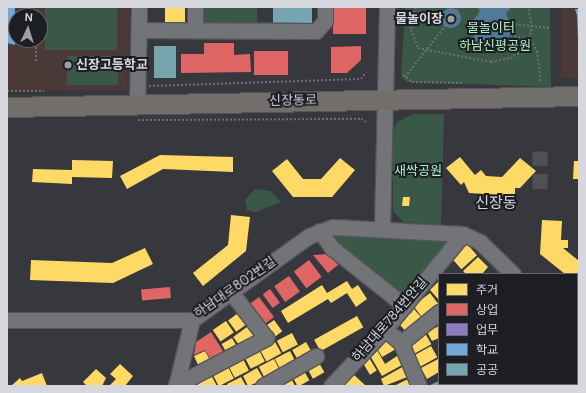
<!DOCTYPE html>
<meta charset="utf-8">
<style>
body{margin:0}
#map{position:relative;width:586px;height:393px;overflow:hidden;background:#36383d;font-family:"DM Sans","Noto Sans KR",sans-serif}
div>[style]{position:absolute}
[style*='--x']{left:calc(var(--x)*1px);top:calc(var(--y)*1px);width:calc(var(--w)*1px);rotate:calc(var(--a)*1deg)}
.education>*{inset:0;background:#4b3938;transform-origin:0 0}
.green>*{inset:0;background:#3a5847;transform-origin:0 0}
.water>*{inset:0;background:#517a97}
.round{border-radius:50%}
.homes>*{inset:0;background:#ffd966;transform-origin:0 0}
.shops>*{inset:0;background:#e06666;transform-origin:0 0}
.offices>*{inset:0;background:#8e7cc3}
.schools>*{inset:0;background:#6fa8dc}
.public>*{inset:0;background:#76a5af;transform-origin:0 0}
.minor-tunnel>*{height:15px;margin-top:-7.5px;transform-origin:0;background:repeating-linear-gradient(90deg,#4e5055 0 15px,transparent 0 23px)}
.path>*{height:2px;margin-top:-1px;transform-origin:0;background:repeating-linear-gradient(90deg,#6e6f73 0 2px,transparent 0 4px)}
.roads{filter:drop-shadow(1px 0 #535559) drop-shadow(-1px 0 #535559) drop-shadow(0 1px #535559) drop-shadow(0 -1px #535559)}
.minor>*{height:15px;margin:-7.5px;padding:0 7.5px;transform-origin:7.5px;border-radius:7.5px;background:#737478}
.major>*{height:19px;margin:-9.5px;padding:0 9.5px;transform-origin:9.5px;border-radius:9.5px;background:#726e6c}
.dots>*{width:11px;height:11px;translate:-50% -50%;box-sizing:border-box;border:2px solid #1d1e23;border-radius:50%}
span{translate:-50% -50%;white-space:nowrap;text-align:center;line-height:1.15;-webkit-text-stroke:4px #1d1e23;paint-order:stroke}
.poi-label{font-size:13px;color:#d6d8de;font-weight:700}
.right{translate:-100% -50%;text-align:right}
.left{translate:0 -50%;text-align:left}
.park-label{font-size:13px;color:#a9f3c4}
.street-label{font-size:13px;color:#d6d8de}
.quarter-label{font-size:15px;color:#d6d8de}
.frame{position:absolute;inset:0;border:8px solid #d6d8de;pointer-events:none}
.legend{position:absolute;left:438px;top:273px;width:140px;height:112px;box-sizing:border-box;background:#1d1e23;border:1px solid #67686e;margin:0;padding:5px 7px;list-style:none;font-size:12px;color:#d6d8de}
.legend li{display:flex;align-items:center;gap:8px;height:20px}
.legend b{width:20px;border:1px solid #67686e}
.north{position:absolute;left:8px;top:8px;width:40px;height:40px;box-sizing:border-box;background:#1d1e23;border:1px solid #67686e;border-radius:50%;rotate:4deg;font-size:11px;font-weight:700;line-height:16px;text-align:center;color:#d6d8de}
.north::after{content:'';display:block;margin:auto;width:14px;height:18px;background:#9ea0a6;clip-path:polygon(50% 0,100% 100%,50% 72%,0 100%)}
</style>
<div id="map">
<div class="education">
<i style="clip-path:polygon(evenodd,7px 7px,130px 7px,127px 90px,7px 91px,7px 7px,16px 16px,40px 16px,40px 40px,16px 40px,16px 16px)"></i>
<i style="left:561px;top:7px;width:18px;height:71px"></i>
</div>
<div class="green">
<i style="left:45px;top:7px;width:72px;height:43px"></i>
<i style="left:200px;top:7px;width:57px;height:18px"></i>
<i style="clip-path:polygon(405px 7px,550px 7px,551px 87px,407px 82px,401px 77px)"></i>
<i style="left:67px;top:56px;width:51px;height:29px"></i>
<i style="clip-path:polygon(413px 114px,444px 114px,441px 225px,403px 222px,393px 211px,393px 131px,397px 122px)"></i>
<i style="clip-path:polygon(255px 189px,271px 191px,281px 202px,256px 212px,247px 210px,245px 200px)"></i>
<i style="clip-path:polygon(333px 227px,463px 234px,405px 306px,326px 241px)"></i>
</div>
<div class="water">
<i style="clip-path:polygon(477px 7px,511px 7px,506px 14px,511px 24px,510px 35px,501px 46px,484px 47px,475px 41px,471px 24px,480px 11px)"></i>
<i class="round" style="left:441px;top:8px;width:20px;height:20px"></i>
</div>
<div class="homes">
<i style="left:165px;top:7px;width:20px;height:15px"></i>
<i style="clip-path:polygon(160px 155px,233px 157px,233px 172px,163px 169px,127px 189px,120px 176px)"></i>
<i style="clip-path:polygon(460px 157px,475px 175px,481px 170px,486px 176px,502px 177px,520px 158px,536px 171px,520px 188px,515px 188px,515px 196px,469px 193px,464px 182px,461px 185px,446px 168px)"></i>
<i style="clip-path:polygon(340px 158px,355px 170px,332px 197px,293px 197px,272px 171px,287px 159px,303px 179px,321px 179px)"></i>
<i style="clip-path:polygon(72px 160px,113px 161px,112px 178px,72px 177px,72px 184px,32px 182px,33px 169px,72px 170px)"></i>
<i style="clip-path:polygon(574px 161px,579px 161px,579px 179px,573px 179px)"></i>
<i style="clip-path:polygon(403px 197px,410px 197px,409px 206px,402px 206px)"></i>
<i style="clip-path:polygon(231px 215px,250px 217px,246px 251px,203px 286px,193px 273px,228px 245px)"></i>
<i style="clip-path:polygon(542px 220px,562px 221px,561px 240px,568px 240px,568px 248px,563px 248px,579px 261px,579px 286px,577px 274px,565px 274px,540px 254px)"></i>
<i style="left:467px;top:244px;width:15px;height:21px;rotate:48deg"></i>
<i style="clip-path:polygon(145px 248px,153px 264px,113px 283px,30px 280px,31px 260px,112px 263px)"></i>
<i style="clip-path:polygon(478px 257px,488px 267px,482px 274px,466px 274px,463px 271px)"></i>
<i style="clip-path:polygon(347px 281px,352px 289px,358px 285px,367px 299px,356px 307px,347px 293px,331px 303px,328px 299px,288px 323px,281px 311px,322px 285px,327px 293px)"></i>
<i style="clip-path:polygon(439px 281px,439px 300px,430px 290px)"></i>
<i style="left:430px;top:293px;width:15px;height:21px;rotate:53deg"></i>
<i style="left:413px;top:308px;width:15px;height:21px;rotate:48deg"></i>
<i style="left:241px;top:311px;width:14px;height:16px;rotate:54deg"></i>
<i style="left:357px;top:316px;width:13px;height:49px;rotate:61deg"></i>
<i style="left:274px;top:320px;width:14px;height:12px;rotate:54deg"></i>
<i style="left:226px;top:321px;width:14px;height:16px;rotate:56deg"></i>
<i style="left:251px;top:324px;width:14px;height:22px;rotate:54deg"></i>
<i style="clip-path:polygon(439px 326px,439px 338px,432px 341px,427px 332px)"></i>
<i style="left:292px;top:333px;width:13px;height:17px;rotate:63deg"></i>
<i style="left:425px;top:333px;width:13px;height:19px;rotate:61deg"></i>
<i style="left:389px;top:337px;width:14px;height:16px;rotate:60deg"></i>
<i style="left:232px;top:338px;width:8px;height:12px;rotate:60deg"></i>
<i style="left:275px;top:342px;width:13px;height:17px;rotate:61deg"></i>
<i style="left:306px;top:342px;width:14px;height:16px;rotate:60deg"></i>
<i style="left:431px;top:346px;width:13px;height:19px;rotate:61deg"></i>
<i style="clip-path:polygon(376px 348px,385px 364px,397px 356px,402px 365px,382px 376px,368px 352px)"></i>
<i style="left:259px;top:350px;width:13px;height:16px;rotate:63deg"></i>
<i style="clip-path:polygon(205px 351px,210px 360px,199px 367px,194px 356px)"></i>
<i style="left:290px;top:351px;width:13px;height:17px;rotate:63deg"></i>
<i style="left:368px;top:356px;width:17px;height:8px;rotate:59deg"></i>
<i style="left:243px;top:359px;width:13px;height:16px;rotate:63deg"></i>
<i style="left:274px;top:359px;width:13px;height:17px;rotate:63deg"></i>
<i style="clip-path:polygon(438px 359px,439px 372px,427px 379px,421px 368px)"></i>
<i style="left:318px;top:361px;width:13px;height:13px;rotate:61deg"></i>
<i style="clip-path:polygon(120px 364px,133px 376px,125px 386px,109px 386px,116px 379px,110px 374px)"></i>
<i style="clip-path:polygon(404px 366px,410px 376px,384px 386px,381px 379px)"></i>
<i style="left:228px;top:367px;width:13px;height:17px;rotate:63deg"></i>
<i style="clip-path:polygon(257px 368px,264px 380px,248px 386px,243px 376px)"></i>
<i style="clip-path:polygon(96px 369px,106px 378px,102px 386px,87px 386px,83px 382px)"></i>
<i style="left:303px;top:369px;width:13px;height:13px;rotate:61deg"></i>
<i style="clip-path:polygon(42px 373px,47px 386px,11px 386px,20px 378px,22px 381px)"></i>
<i style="clip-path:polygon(353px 374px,366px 386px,343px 386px)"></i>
<i style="clip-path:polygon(211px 375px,217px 386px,198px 386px,198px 382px)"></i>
<i style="clip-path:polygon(290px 376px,295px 386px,277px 386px)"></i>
<i style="clip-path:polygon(241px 377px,246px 386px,228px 386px,227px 384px)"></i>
<i style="clip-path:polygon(408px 379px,412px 386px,394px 386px)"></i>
</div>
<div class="shops">
<i style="left:333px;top:7px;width:33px;height:27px"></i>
<i style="clip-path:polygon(204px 43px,234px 43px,234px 55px,250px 54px,251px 72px,181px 73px,181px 54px,204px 54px)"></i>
<i style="clip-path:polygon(361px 46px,361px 60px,347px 73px,331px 73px,331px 47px)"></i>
<i style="left:288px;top:51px;width:24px;height:34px;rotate:90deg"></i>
<i style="clip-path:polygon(329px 254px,338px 265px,328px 273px,313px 255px)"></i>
<i style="left:309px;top:260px;width:21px;height:19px;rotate:53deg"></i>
<i style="left:289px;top:276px;width:19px;height:18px;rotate:55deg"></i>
<i style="left:170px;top:287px;width:11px;height:29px;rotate:85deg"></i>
<i style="left:270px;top:289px;width:17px;height:9px;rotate:54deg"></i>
<i style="left:259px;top:297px;width:25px;height:13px;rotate:53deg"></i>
<i style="clip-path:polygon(211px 332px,223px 351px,211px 360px,205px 350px,194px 355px,196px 342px)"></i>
</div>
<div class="offices">
<i style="clip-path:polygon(579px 372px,579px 386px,531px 386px,577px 384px)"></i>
</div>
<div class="schools">
<i style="clip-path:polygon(8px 7px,15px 7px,15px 45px,7px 43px)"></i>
<i style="clip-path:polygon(575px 9px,579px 9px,579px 64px,577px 16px)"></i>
</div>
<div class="public">
<i style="left:273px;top:7px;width:39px;height:16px"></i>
<i style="left:154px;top:46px;width:22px;height:32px"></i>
<i style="clip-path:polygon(439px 381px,447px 386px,428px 386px)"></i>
</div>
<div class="minor-tunnel">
<i style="--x:540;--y:151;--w:40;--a:90"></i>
</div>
<div class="path">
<i style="--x:416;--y:7;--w:13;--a:113"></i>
<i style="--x:411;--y:19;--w:11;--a:90"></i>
<i style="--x:411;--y:30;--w:19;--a:69"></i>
<i style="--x:418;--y:48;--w:74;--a:10.9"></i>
<i style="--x:491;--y:62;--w:19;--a:-12"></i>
<i style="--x:510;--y:58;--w:18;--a:-27"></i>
<i style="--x:526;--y:50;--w:24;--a:-75"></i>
<i style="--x:532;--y:27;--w:20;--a:-101"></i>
<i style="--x:36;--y:16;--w:9;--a:-84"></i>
<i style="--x:403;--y:17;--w:28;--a:4"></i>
<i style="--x:511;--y:24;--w:40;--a:5.7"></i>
<i style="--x:510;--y:35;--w:22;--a:13"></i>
<i style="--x:531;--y:40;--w:13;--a:61"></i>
<i style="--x:537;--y:51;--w:32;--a:83"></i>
<i style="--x:36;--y:61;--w:21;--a:-90"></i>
<i style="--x:403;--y:75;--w:11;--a:38"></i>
<i style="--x:412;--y:82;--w:50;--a:1.1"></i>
<i style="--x:405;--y:77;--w:89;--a:-51.8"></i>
<i style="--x:149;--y:86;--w:212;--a:-1.9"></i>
<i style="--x:361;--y:79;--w:9;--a:-54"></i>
<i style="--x:7;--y:91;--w:37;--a:0"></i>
<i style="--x:138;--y:120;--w:223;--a:-0.3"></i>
<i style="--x:361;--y:119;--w:8;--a:30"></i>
</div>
<div class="roads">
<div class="minor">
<i style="--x:195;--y:7;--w:23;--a:90"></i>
<i style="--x:139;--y:30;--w:177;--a:0.3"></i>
<i style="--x:316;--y:31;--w:13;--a:-48"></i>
<i style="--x:325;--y:21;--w:14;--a:-90"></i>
<i style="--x:137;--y:104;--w:97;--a:-88.8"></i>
<i style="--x:382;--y:229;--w:222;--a:-88.7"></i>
<i style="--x:320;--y:231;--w:21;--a:55"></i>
<i style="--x:332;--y:248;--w:93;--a:38.5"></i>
<i style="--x:7;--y:320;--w:185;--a:0"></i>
<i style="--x:192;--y:320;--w:144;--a:-35.7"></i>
<i style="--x:309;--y:236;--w:26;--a:-21"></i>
<i style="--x:333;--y:227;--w:130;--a:3.1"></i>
<i style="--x:463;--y:234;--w:19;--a:25"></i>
<i style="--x:480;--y:242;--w:46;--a:44.1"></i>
<i style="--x:385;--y:329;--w:21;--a:41"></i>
<i style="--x:401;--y:343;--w:47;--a:67.3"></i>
<i style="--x:577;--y:338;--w:2;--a:27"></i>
<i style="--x:401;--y:343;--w:49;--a:-39.2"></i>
<i style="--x:176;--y:385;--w:102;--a:-27.6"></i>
<i style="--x:266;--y:338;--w:58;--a:-127.3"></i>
<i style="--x:176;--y:386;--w:68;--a:-76.4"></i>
<i style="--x:263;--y:386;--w:61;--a:-29.5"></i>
<i style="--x:331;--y:386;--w:79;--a:-46.5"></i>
<i style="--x:385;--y:329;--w:123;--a:-50.6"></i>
<i style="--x:497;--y:386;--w:4;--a:-34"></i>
</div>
<div class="major">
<i style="--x:7;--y:107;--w:572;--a:-1.1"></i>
</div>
</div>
<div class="dots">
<i style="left:451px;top:19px;background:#9ea0a6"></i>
<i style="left:68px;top:65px;background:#9ea0a6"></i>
</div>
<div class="poi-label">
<span class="right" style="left:443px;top:19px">물놀이장</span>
<span class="left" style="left:76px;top:65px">신장고등학교</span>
</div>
<div class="park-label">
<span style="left:491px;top:28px">물놀이터</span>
<span style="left:495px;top:46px">하남신평공원</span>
<span style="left:418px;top:171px">새싹공원</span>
</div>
<div class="street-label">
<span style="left:293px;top:101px;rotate:-1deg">신장동로</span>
<span style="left:235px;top:288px;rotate:-35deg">하남대로802번길</span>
<span style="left:390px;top:320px;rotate:-49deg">하남대로784번안길</span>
</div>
<div class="quarter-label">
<span style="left:496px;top:204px">신장동</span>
</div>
<div class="frame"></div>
<ul class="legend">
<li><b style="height:11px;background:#ffd966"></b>주거</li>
<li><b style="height:11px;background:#e06666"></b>상업</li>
<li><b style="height:11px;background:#8e7cc3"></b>업무</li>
<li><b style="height:11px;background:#6fa8dc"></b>학교</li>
<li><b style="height:11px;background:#76a5af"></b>공공</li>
</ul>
<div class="north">N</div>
</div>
